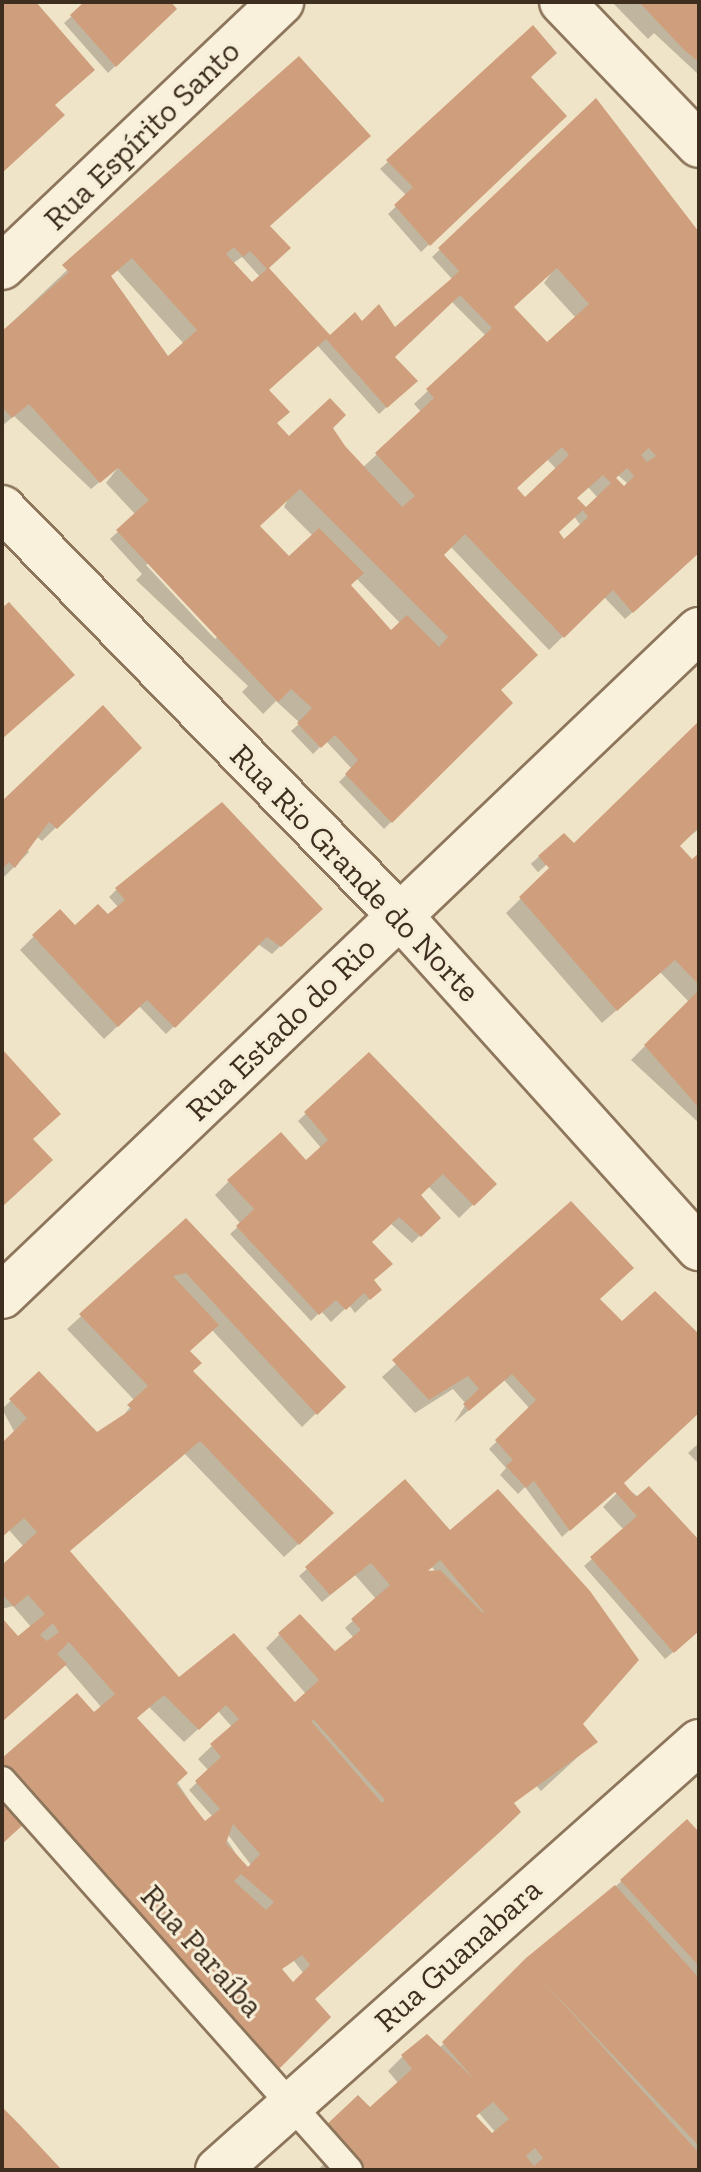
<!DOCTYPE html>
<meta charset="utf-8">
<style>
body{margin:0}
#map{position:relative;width:701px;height:2172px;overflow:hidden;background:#f0e4c8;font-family:"Zilla Slab",serif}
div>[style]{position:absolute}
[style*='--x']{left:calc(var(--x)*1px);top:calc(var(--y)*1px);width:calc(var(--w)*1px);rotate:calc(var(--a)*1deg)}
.shadow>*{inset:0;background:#0003;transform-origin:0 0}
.building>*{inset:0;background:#cf9f7d}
.roads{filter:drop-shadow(2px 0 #8d765c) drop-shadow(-2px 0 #8d765c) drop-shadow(0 2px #8d765c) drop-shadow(0 -2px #8d765c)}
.lane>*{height:26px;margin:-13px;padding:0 13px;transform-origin:13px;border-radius:13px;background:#faf1dc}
.street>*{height:44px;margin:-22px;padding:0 22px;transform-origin:22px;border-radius:22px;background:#faf1dc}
span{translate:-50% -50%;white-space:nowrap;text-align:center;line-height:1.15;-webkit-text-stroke:6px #f7eed8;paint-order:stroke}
.street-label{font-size:32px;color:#3d2e20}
.frame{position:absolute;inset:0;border:4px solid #3d2e20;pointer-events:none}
</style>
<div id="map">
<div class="shadow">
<i style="clip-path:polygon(87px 2px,168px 2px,174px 9px,108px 73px,64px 23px)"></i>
<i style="clip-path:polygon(612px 2px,699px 2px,699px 75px,654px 33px,648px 39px)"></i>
<i style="clip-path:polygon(533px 28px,529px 77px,564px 116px,421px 252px,388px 214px,407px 196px,380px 169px)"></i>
<i style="clip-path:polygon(evenodd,596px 101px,699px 235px,699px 551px,625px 619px,604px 597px,549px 650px,450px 546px,442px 554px,498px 690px,511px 703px,384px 829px,339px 782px,352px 769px,326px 741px,313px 754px,291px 731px,300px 723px,276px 701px,263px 714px,242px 692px,248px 686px,136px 580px,142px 574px,110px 539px,136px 515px,106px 483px,120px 465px,91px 489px,14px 416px,2px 426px,2px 332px,166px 176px,267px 227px,267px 268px,330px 338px,362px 324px,395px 330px,453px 280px,432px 257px,596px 101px,242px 257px,261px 278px,252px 285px,232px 264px,242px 257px,596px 101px,557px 265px,544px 283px,576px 318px,547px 345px,512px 308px,557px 265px,596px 101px,117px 270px,184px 344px,167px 358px,109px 277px,117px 270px,596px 101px,451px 301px,486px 336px,414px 404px,422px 413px,362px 468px,330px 428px,289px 438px,275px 423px,267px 391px,317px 345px,379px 414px,407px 388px,393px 357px,451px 301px,596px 101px,547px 459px,557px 470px,525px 500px,515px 488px,547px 459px,596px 101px,618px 475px,628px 484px,624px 488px,614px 479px,618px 475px,596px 101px,588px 487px,598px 498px,586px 510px,574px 499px,588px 487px,596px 101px,289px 497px,284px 507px,313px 536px,289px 559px,258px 526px,289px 497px,596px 101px,574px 516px,581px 526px,565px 541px,557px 532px,574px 516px,596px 101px,149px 563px,218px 636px,215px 639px,146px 565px,149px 563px,596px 101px,356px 578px,401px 624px,331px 687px,348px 585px,356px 578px)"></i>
<i style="clip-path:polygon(699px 724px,699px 829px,677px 846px,692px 862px,699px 855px,699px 1123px,631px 1060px,689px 1002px,660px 972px,602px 1023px,506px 913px)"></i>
<i style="clip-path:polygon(139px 747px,42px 841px,34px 834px,23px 845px,29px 852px,2px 879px,2px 804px)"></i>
<i style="clip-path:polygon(221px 805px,320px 909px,272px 954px,258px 944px,166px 1034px,139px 1006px,104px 1039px,20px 950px,34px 936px,108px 917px,119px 908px,109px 897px,116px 890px)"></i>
<i style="left:564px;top:835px;width:11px;height:44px;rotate:49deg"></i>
<i style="clip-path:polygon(349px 1073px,494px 1184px,459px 1218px,428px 1186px,419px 1195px,438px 1218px,412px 1243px,390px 1223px,370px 1242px,371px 1281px,379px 1290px,355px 1313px,349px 1305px,331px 1322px,321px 1311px,311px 1321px,230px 1234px,241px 1224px,215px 1195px,229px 1181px,306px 1163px,322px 1149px,298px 1121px)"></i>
<i style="clip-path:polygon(571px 1204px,598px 1299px,622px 1324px,699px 1337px,699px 1411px,562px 1537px,525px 1487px,518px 1494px,500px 1475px,506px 1468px,489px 1449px,530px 1409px,504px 1380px,454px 1423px,466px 1404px,453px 1389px,415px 1413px,382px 1377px)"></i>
<i style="clip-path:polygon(evenodd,186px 1221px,343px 1387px,302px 1427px,212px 1330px,188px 1351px,190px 1372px,318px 1526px,284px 1557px,185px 1454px,68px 1552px,179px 1680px,294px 1705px,306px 1694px,266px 1648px,280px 1634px,335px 1654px,354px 1638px,345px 1628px,376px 1599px,355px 1575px,322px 1602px,299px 1576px,405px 1482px,595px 1741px,541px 1791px,535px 1784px,512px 1804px,312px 2000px,264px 2081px,2px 1761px,102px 1708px,64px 1664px,2px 1720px,2px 1627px,18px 1639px,31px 1627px,13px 1606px,2px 1609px,2px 1568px,24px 1547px,9px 1530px,2px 1537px,2px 1446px,15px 1433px,2px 1409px,39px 1374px,97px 1435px,119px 1421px,135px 1401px,67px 1329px,186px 1221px,431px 1566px,436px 1572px,424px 1573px,431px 1566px,186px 1221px,149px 1707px,184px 1742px,218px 1711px,232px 1727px,198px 1759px,209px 1771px,189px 1790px,213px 1817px,205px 1824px,135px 1719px,149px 1707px,186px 1221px,226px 1832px,251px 1865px,246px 1869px,223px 1834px,226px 1832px,186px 1221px,294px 1961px,304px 1974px,293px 1985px,280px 1970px,294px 1961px)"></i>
<i style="clip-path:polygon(699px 1443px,699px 1464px,688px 1453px)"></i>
<i style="clip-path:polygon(624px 1486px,699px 1543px,699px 1630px,665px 1659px,584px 1566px,624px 1530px,603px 1507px)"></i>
<i style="clip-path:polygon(evenodd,687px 1821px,699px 1834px,699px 2170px,318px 2170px,399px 2084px,388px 2071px,402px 2057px,427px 2037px,438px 2049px,687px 1821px,479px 2113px,496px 2133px,481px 2141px,474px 2117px,479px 2113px)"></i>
</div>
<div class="building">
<i style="clip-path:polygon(2px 2px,36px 2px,95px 70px,55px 105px,65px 115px,2px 173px)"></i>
<i style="clip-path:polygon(84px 2px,171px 2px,177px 9px,116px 67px,70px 15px)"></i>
<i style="clip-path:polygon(639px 2px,699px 2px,699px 62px,685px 51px)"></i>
<i style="clip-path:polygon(533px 25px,557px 53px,531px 77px,567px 116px,430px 246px,394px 205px,413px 187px,386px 160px)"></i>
<i style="clip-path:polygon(evenodd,299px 56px,371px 136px,270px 226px,291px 248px,269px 268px,330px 335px,355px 312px,362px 321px,379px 304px,395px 327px,452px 278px,459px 271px,438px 248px,596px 98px,699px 232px,699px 553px,633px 613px,613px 590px,564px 638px,465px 534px,444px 555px,538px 655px,501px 690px,513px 703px,392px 823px,345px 774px,358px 760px,335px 735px,321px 748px,297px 723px,312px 708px,291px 689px,278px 702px,116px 530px,149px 500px,118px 468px,100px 483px,29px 404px,12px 418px,2px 407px,2px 331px,69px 272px,62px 265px,299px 56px,234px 247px,243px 257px,250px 251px,267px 269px,252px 282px,226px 254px,234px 247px,299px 56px,132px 258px,197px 330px,168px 356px,111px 276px,132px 258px,299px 56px,557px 268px,589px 304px,547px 342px,514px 307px,557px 268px,299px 56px,460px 295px,492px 328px,426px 389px,434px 398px,375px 453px,415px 496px,402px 507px,345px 446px,333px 428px,346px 415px,330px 398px,289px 436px,277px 423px,290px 412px,269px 390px,326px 339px,387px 408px,418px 381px,395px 357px,460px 295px,299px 56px,562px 447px,569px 455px,525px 497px,517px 488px,562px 447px,299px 56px,649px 448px,656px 456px,647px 462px,641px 455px,649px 448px,299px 56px,627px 468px,634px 476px,624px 486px,616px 478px,627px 468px,299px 56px,603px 475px,611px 483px,586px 507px,577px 498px,603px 475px,299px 56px,300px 489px,448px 637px,439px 647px,407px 615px,391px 630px,351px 585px,364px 573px,319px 528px,289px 556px,260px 526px,300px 489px,299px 56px,583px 510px,588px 517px,564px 539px,559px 532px,583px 510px)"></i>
<i style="clip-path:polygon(9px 602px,75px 675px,2px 739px,2px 608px)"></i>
<i style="clip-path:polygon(103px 705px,142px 748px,57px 829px,49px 822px,15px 868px,9px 862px,2px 869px,2px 801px)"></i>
<i style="clip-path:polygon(699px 721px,699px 827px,680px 846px,692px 859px,699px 853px,699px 985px,675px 960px,617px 1011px,519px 897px,549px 868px,538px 856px,564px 833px,574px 843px)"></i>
<i style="clip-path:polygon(222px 802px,323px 909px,281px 947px,267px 937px,175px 1028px,147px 1000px,118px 1027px,32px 935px,60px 909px,75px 925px,98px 904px,108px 914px,125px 900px,115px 888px)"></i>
<i style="clip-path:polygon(699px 990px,699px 1108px,644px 1045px)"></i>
<i style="clip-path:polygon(2px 1049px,61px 1114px,33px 1139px,53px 1160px,2px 1207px)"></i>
<i style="clip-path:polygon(369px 1052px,497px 1184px,474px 1206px,443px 1174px,421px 1195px,441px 1218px,421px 1237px,399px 1217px,372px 1242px,393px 1264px,374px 1280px,382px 1290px,370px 1300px,364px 1293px,346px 1310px,336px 1300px,319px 1315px,236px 1226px,254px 1209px,227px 1180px,281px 1132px,306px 1160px,328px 1140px,304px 1112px)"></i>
<i style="clip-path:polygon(571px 1201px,634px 1268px,600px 1299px,622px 1321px,655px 1291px,699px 1334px,699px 1413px,624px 1483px,636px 1497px,649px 1486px,699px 1540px,699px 1631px,674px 1653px,590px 1557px,637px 1516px,615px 1492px,570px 1531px,534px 1481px,526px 1488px,506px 1466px,513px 1460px,495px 1440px,536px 1400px,512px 1374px,469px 1411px,463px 1404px,479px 1389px,468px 1376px,429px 1400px,392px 1360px)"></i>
<i style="clip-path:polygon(evenodd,186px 1218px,346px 1387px,317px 1415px,186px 1273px,173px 1276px,219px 1325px,190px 1351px,202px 1363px,193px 1371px,334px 1513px,299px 1545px,200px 1441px,70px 1551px,179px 1677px,234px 1633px,295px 1702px,319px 1680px,278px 1633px,300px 1614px,335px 1651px,361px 1630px,351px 1619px,390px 1585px,371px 1563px,330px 1595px,305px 1567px,405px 1479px,450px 1530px,498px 1489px,590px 1591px,639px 1660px,583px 1724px,598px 1742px,514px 1803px,521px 1812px,500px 1832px,315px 1999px,331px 2017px,279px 2069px,2px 1771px,2px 1758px,77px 1693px,94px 1712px,115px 1694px,69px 1642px,57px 1654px,67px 1664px,2px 1722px,2px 1618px,18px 1636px,45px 1614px,28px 1595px,14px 1607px,2px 1594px,2px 1565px,37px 1532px,24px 1518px,2px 1537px,2px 1443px,27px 1418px,9px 1399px,39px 1371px,97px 1432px,132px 1409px,127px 1405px,148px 1386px,79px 1314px,186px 1218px,440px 1560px,484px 1612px,483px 1613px,440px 1570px,428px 1571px,440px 1560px,186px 1218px,53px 1623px,59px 1632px,47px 1641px,40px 1635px,53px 1623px,186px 1218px,164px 1695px,199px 1730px,226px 1705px,239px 1719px,210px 1744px,221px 1757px,195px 1781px,220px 1809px,205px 1821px,176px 1784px,188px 1773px,137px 1718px,164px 1695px,186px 1218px,314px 1720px,385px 1800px,382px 1803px,311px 1721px,314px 1720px,186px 1218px,233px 1824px,260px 1854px,248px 1867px,226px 1843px,233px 1824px,186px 1218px,241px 1874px,274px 1902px,266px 1910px,234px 1881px,241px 1874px,186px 1218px,302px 1955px,310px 1965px,293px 1982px,282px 1969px,302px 1955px)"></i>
<i style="clip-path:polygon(2px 1797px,25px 1823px,2px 1844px)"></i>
<i style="clip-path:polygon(687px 1819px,699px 1832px,699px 1966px,620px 1880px)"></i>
<i style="clip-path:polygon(evenodd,615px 1885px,699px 1978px,699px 2146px,540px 1978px,699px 2153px,699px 2170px,363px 2170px,324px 2127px,358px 2095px,370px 2107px,412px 2069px,401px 2055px,427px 2034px,475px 2080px,442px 2042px,526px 1958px,615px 1885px,493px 2102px,509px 2119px,492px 2133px,476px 2116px,493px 2102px,615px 1885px,535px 2148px,543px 2158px,534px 2166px,526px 2156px,535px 2148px)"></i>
<i style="clip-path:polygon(2px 2107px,19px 2124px,62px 2170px,2px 2170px)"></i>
</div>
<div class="roads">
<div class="lane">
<i style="--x:2;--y:1780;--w:522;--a:48.34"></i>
</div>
<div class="street">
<i style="--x:562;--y:2;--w:198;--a:46.2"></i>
<i style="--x:2;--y:267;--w:385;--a:-43.5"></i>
<i style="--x:2;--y:508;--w:570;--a:45.71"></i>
<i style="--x:400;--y:916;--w:447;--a:48"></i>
<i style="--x:2;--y:1296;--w:964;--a:-43.7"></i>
<i style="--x:218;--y:2170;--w:644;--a:-41.66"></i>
</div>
</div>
<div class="street-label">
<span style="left:142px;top:135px;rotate:-44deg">Rua Espírito Santo</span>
<span style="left:355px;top:873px;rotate:46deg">Rua Rio Grande do Norte</span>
<span style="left:281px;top:1029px;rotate:-44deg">Rua Estado do Rio</span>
<span style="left:202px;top:1951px;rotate:48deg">Rua Paraíba</span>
<span style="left:458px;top:1955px;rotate:-42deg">Rua Guanabara</span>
</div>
<div class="frame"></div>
</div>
